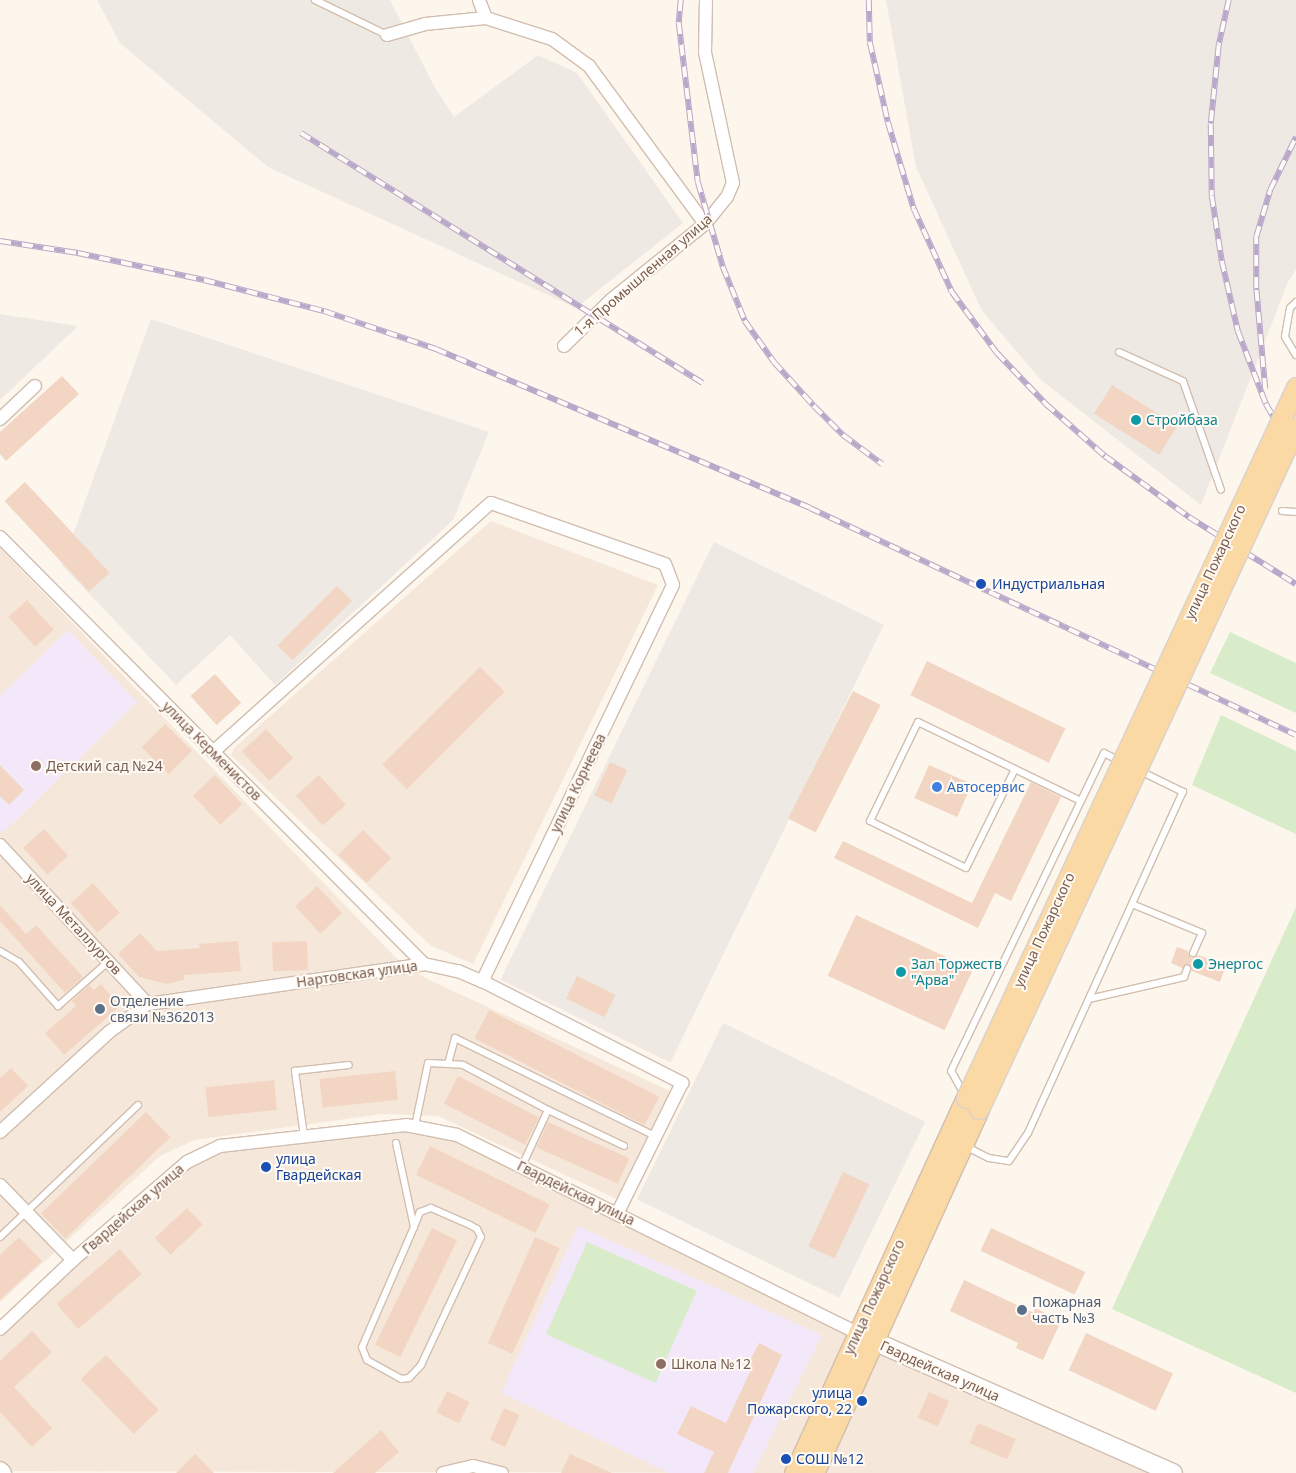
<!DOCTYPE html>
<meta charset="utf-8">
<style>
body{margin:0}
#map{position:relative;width:1296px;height:1473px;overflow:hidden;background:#fdf6ec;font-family:"Noto Sans",sans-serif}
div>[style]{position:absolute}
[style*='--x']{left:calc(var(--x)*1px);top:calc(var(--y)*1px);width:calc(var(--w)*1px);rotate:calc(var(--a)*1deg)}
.residential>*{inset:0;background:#f5e8da}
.industrial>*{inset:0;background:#efe9e4;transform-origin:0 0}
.education>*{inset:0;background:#f3e8fa}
.green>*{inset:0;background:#d8ecc9;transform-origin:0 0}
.building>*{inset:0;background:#f3d5c3;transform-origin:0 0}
.roads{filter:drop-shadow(1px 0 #d1beb0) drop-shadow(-1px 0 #d1beb0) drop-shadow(0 1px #d1beb0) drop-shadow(0 -1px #d1beb0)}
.lane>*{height:6px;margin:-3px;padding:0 3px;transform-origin:3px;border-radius:3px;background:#fff}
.street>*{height:12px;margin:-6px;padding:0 6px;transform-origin:6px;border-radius:6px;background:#fff}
.secondary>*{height:18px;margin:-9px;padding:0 9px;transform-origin:9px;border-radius:9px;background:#fff}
.primary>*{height:19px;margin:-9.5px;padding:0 9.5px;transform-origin:9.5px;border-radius:9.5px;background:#fbd9a5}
.rail>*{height:5.5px;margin-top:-2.75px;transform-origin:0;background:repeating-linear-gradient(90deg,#fffaf3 0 11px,#b9a8c9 0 22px);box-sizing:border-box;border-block:1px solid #b9a8c9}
.bridges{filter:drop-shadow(1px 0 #dad1cd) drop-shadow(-1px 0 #dad1cd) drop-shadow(0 1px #dad1cd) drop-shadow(0 -1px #dad1cd)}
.primary-bridge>*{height:19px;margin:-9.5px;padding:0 9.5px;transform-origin:9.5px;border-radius:9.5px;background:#fbd9a5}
.dots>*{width:14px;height:14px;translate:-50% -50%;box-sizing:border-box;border:2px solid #fffaf3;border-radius:50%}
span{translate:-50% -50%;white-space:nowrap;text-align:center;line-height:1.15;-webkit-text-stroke:4px #fffaf3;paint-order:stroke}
.street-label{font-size:14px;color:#7a5c4d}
.culture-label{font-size:14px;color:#0d838f}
.left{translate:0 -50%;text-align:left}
.transit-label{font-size:14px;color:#164399}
.right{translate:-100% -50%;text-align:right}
.education-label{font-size:14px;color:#785e54}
.shop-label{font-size:14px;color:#366cbe}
.service-label{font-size:14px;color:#4e5e75}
</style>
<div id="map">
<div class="residential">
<i style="clip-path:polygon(491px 521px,658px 585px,473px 964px,430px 945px,231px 755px,234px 748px)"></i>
<i style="clip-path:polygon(0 548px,396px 958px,427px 979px,670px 1091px,617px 1199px,438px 1116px,382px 1114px,194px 1140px,160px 1156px,0 1302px)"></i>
<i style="clip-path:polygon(431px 1129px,857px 1333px,794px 1473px,0 1471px,0 1329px,145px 1196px,220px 1146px)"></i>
<i style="clip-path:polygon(874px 1342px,1173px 1473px,814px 1473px)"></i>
</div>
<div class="industrial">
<i style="clip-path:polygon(97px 0,390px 0,434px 86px,454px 117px,538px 55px,577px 73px,683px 223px,576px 308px,268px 167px,120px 43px)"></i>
<i style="clip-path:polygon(886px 0,1296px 0,1296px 269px,1288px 282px,1201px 505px,1041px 380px,982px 311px,916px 167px)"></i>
<i style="clip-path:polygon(0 314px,78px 326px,0 400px)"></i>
<i style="clip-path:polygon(151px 319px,489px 432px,453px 520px,275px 685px,230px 635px,176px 685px,62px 565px)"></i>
<i style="left:714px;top:542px;width:189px;height:487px;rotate:26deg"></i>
<i style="left:723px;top:1023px;width:225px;height:196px;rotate:26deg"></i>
</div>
<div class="education">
<i style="clip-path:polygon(68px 630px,137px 702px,3px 833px,0 830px,0 696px)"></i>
<i style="clip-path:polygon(578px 1226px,822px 1335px,753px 1473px,669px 1473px,501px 1393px)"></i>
</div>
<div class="green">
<i style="clip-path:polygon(1230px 632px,1296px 663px,1296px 713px,1210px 673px)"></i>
<i style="clip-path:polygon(1221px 715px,1296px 751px,1296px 834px,1192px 785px)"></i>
<i style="clip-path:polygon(1296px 907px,1296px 1393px,1112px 1309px)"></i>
<i style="left:587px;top:1242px;width:120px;height:101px;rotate:24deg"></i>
</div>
<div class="building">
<i style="clip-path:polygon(62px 376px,79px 394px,6px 461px,0 454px,0 432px)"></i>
<i style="left:1112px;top:385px;width:77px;height:34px;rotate:32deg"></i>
<i style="left:25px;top:482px;width:124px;height:28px;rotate:47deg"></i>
<i style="left:337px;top:586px;width:21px;height:84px;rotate:45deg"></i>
<i style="left:27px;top:600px;width:40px;height:25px;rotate:48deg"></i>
<i style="left:927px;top:661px;width:154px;height:38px;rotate:26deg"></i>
<i style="left:480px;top:667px;width:35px;height:138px;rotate:45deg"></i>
<i style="left:215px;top:674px;width:39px;height:33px;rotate:48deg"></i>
<i style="left:853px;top:691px;width:31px;height:143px;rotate:27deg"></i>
<i style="left:165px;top:724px;width:38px;height:33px;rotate:45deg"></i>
<i style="left:266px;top:729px;width:40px;height:33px;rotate:47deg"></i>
<i style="left:610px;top:762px;width:19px;height:37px;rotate:25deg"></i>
<i style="clip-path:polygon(0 765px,24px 790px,9px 805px,0 796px)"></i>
<i style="left:929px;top:765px;width:47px;height:36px;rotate:24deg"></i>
<i style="left:215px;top:775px;width:40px;height:30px;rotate:47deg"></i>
<i style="left:319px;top:775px;width:40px;height:31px;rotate:48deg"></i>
<i style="clip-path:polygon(1031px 782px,1061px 797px,1011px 901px,995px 893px,978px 928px,834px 858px,843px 841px,972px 903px)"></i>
<i style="left:44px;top:829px;width:36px;height:28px;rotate:48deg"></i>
<i style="left:363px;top:830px;width:40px;height:35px;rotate:45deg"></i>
<i style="left:93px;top:883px;width:40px;height:30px;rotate:48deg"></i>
<i style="left:317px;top:886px;width:37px;height:30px;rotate:47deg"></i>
<i style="clip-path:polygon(0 905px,26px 934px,36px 925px,83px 977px,65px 993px,0 921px)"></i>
<i style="left:856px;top:915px;width:129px;height:67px;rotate:25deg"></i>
<i style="clip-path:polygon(140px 933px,157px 951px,200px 948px,199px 944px,238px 941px,241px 971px,184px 975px,184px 980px,167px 984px,139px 977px,118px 954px)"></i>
<i style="left:307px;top:941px;width:29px;height:35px;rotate:88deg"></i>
<i style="clip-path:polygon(1177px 947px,1188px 951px,1191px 958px,1198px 955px,1226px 965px,1220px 982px,1192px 971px,1188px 964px,1182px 968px,1171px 963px)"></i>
<i style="left:577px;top:976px;width:43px;height:25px;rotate:26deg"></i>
<i style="clip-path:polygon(101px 984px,120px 1006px,64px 1055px,45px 1033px,76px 1006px,72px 1001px,89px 985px,94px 990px)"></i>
<i style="left:489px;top:1010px;width:191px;height:32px;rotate:27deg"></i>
<i style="clip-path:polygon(11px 1068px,28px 1086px,0 1112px,0 1078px)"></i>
<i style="left:395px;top:1071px;width:29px;height:76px;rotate:84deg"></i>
<i style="left:458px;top:1076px;width:91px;height:31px;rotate:27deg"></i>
<i style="left:274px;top:1080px;width:30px;height:69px;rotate:84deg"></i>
<i style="left:146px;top:1112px;width:35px;height:146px;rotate:46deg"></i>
<i style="left:548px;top:1122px;width:89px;height:28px;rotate:24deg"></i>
<i style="left:430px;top:1146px;width:133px;height:32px;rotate:26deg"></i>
<i style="left:843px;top:1172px;width:29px;height:82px;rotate:25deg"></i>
<i style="left:187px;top:1208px;width:23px;height:44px;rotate:47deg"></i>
<i style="left:432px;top:1228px;width:28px;height:130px;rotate:26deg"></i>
<i style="left:991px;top:1228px;width:104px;height:25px;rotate:25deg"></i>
<i style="clip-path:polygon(19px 1237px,42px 1261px,0 1300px,0 1255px)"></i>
<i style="left:535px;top:1237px;width:27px;height:116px;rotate:24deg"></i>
<i style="left:120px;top:1249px;width:33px;height:84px;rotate:49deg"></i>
<i style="clip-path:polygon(964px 1280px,1034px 1313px,1035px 1308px,1061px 1321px,1043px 1360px,1016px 1348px,1018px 1343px,950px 1311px)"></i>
<i style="clip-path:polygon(32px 1331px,52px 1352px,14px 1387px,52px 1428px,32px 1447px,0 1412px,0 1361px)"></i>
<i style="left:1086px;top:1333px;width:96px;height:41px;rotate:25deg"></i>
<i style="clip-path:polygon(759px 1343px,782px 1355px,728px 1473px,704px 1473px,714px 1452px,677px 1434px,691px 1406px,726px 1423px,751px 1370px,746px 1368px)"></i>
<i style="left:106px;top:1355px;width:76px;height:35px;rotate:46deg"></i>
<i style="left:447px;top:1391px;width:25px;height:24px;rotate:26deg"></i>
<i style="left:929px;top:1392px;width:22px;height:28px;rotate:24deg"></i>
<i style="left:504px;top:1408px;width:17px;height:35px;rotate:24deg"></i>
<i style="left:978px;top:1423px;width:41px;height:22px;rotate:23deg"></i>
<i style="clip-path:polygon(381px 1430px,399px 1452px,375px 1473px,333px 1473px)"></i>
<i style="clip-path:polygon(195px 1454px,214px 1473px,176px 1473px)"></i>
<i style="clip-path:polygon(570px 1454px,612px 1473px,561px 1473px)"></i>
</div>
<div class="roads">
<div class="lane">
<i style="--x:315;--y:0;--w:80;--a:25.9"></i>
<i style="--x:1296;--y:302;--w:8;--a:135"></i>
<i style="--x:1290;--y:308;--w:29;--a:100"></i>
<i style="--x:1285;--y:337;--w:21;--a:59"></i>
<i style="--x:1119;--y:352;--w:70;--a:24.4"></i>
<i style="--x:1183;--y:381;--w:115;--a:70.8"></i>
<i style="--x:1282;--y:511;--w:14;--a:4"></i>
<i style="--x:1015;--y:769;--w:110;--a:116.3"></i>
<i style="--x:966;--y:868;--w:107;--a:-153.9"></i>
<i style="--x:870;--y:821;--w:110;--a:-64.1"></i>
<i style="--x:918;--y:722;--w:181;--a:25.9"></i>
<i style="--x:1132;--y:904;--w:76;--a:22.5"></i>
<i style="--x:1202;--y:933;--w:22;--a:114"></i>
<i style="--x:0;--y:951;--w:22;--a:30"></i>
<i style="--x:19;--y:962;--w:59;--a:48.4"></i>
<i style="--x:58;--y:1006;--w:68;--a:-41.4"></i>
<i style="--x:1089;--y:999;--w:98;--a:-13"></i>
<i style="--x:1184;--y:977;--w:9;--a:-69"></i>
<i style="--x:448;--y:1064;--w:27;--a:-75"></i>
<i style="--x:455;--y:1038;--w:223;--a:26.1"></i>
<i style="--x:964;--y:1094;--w:26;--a:-119"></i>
<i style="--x:951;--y:1071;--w:353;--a:-64.3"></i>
<i style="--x:1104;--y:753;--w:18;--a:27"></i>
<i style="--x:415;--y:1126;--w:64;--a:-78.3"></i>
<i style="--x:428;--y:1063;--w:35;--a:3"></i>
<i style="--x:463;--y:1065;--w:96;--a:27.9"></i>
<i style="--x:304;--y:1136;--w:66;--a:-97.9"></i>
<i style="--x:295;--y:1071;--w:54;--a:-6.3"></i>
<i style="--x:396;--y:1143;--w:86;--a:77.9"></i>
<i style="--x:414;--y:1227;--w:131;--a:113.4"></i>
<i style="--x:362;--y:1347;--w:14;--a:69"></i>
<i style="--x:367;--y:1360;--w:39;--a:29"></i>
<i style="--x:401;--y:1379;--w:8;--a:-7"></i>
<i style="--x:409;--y:1378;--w:18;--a:-47"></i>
<i style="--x:421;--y:1365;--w:141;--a:-64.9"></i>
<i style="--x:481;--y:1237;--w:9;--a:-117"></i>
<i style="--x:477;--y:1229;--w:8;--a:-150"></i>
<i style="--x:470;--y:1225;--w:43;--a:-156.4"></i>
<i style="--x:431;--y:1208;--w:12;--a:160"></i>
<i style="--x:420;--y:1212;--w:16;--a:112"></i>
<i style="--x:963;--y:1145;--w:29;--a:27"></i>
<i style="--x:989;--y:1158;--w:20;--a:9"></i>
<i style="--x:1009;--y:1161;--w:34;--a:-56"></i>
<i style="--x:1028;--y:1133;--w:375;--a:-65.6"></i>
<i style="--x:1183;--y:792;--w:50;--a:-153.9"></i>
<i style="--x:522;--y:1166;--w:62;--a:-65.1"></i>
<i style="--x:548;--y:1110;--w:84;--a:25.3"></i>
<i style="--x:0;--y:1237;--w:191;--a:-43.7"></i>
</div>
<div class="street">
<i style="--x:479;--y:0;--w:19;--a:69"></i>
<i style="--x:387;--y:35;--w:40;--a:-16"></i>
<i style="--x:425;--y:24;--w:61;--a:-5.6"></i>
<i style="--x:486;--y:18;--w:69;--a:17.7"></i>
<i style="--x:552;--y:39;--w:46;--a:36.1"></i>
<i style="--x:589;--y:66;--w:196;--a:53.7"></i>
<i style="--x:564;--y:346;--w:66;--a:-44.4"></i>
<i style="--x:611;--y:300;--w:121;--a:-39"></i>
<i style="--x:705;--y:224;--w:35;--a:-51"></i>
<i style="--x:727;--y:197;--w:15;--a:-67"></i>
<i style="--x:733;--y:183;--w:134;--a:-102.1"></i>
<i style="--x:705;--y:52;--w:52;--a:-88.9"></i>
<i style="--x:0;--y:419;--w:48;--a:-43.3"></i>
<i style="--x:0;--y:537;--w:602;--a:45.2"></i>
<i style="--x:213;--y:752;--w:373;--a:-41.9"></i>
<i style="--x:491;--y:503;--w:184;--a:19.3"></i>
<i style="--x:665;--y:564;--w:22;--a:69"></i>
<i style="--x:673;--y:585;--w:440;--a:115.7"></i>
<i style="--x:0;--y:845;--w:217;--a:47.1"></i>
<i style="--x:0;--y:1132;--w:148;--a:-42.5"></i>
<i style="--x:109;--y:1032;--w:48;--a:-35.7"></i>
<i style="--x:148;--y:1004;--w:279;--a:-8.2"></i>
<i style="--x:424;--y:964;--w:35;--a:12"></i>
<i style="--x:458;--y:971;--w:26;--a:23"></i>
<i style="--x:482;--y:981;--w:225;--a:27"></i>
<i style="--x:682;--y:1083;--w:144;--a:116.4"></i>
<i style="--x:0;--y:1185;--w:105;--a:45.8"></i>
<i style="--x:0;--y:1329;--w:100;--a:-43.4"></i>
<i style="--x:73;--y:1260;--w:150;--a:-40.7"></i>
<i style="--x:187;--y:1162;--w:37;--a:-26"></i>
<i style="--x:220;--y:1146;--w:187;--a:-6.4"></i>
<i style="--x:406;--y:1125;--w:52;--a:11.1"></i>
<i style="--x:457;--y:1135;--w:446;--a:26.3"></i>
<i style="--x:443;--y:1473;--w:31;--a:-13"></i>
<i style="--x:473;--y:1466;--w:30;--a:14"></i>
</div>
<div class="secondary">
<i style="--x:860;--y:1335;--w:342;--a:23.8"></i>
<i style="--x:0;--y:1471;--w:3;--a:45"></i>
</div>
<div class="primary">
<i style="--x:794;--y:1473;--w:413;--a:-65.4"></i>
<i style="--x:814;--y:1473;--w:400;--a:-65.6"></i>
</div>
</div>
<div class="rail">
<i style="--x:681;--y:0;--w:23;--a:95"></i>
<i style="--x:679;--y:23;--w:160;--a:83.2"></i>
<i style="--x:698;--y:182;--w:89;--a:73.6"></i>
<i style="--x:723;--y:267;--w:58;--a:67.8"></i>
<i style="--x:745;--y:321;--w:50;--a:54.7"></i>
<i style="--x:774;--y:362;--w:59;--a:47.7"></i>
<i style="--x:814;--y:406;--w:41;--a:45"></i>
<i style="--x:843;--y:435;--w:49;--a:36.6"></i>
<i style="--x:869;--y:0;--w:42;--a:88.6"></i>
<i style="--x:870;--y:42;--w:82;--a:77.3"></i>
<i style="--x:888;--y:122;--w:91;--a:73.4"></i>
<i style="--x:914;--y:209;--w:91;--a:65.4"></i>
<i style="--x:952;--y:292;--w:76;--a:53.6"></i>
<i style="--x:997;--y:353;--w:71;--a:46.1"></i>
<i style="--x:1046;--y:404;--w:79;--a:41.4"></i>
<i style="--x:1105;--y:456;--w:104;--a:36"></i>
<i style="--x:1189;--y:517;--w:126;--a:32.1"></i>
<i style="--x:1229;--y:0;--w:46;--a:102.5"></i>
<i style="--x:1219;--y:45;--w:79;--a:95.8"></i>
<i style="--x:1211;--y:124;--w:72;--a:89.2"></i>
<i style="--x:1212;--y:196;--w:66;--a:81.3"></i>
<i style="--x:1222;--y:261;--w:72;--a:77.1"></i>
<i style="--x:1238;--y:331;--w:78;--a:69"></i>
<i style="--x:1266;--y:404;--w:59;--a:59.5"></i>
<i style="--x:301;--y:133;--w:473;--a:31.9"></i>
<i style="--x:0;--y:241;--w:79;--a:8.7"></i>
<i style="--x:78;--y:253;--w:129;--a:12.1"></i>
<i style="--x:204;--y:280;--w:124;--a:14.5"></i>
<i style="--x:324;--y:311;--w:118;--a:18.7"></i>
<i style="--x:436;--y:349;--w:406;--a:23"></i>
<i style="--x:810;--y:508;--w:536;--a:25.04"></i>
<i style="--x:1265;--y:389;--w:101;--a:-95.1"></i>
<i style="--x:1256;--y:288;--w:51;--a:-90"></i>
<i style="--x:1256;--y:237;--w:49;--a:-73.4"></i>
<i style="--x:1270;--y:190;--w:59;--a:-63.9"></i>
</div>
<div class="bridges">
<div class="primary-bridge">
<i style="--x:966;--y:1098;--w:784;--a:-65.1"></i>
<i style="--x:979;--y:1109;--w:752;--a:-65.07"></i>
</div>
</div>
<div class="dots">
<i style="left:1136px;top:420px;background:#0f9aa8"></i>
<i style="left:981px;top:584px;background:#1a4fb4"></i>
<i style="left:36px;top:766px;background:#8d6e63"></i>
<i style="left:937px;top:787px;background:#3f7fe0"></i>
<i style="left:1198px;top:964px;background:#0f9aa8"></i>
<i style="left:901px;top:972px;background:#0f9aa8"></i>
<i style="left:100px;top:1009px;background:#5c6f8a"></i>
<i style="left:266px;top:1167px;background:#1a4fb4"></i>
<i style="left:1022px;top:1310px;background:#5c6f8a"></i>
<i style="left:661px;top:1364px;background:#8d6e63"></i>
<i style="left:862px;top:1401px;background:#1a4fb4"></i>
<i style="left:786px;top:1459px;background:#1a4fb4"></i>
</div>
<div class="street-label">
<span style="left:643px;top:275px;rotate:-41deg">1-я Промышленная улица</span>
<span style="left:1215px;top:562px;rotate:-65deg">улица Пожарского</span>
<span style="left:212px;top:751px;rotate:45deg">улица Керменистов</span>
<span style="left:578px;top:783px;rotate:-64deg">улица Корнеева</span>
<span style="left:74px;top:924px;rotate:47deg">улица Металлургов</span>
<span style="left:1044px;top:930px;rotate:-65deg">улица Пожарского</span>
<span style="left:357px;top:974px;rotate:-8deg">Нартовская улица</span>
<span style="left:576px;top:1193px;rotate:26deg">Гвардейская улица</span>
<span style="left:133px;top:1209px;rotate:-41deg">Гвардейская улица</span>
<span style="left:874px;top:1297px;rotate:-65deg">улица Пожарского</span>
<span style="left:940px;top:1371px;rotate:24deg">Гвардейская улица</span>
</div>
<div class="culture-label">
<span class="left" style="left:1146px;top:420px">Стройбаза</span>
<span class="left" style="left:911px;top:972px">Зал Торжеств<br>"Арва"</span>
<span class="left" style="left:1208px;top:964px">Энергос</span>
</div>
<div class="transit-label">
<span class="left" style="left:992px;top:584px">Индустриальная</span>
<span class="left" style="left:276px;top:1167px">улица<br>Гвардейская</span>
<span class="right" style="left:852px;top:1401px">улица<br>Пожарского, 22</span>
<span class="left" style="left:796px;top:1459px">СОШ №12</span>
</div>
<div class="education-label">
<span class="left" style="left:46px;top:766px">Детский сад №24</span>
<span class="left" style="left:671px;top:1364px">Школа №12</span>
</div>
<div class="shop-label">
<span class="left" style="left:947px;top:787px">Автосервис</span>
</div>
<div class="service-label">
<span class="left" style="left:110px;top:1009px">Отделение<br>связи №362013</span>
<span class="left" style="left:1032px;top:1310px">Пожарная<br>часть №3</span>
</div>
</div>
